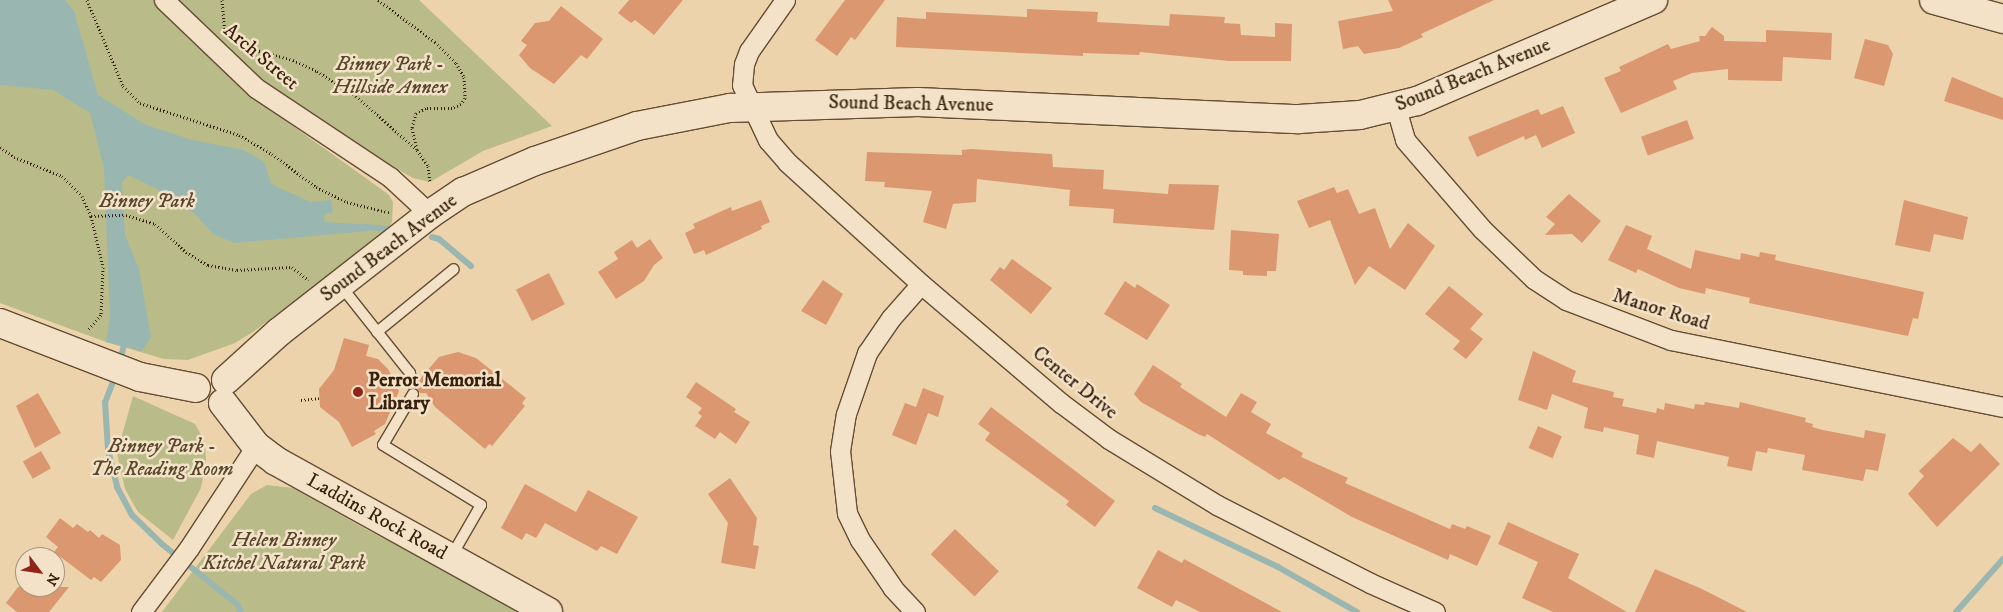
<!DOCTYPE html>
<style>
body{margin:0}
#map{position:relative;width:2003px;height:612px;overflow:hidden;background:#ecd3ab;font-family:"IM FELL DW Pica",serif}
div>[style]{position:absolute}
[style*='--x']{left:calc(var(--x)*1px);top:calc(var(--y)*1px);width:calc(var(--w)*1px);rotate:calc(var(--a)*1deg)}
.green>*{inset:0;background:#b9bc88}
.water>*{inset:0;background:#9ab6b1}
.stream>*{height:6px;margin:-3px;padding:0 3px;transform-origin:3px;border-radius:3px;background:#9ab6b1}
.building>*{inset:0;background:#db976f;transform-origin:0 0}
.path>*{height:3px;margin-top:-1.5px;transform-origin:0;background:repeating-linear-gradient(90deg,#38200c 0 1px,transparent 0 3.5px)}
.roads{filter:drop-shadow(1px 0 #654d34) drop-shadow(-1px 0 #654d34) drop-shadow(0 1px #654d34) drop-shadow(0 -1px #654d34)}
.lane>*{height:10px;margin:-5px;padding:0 5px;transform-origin:5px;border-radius:5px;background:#f3e2c8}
.street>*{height:19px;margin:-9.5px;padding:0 9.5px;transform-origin:9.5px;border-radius:9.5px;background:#f3e2c8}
.secondary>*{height:28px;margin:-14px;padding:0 14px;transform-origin:14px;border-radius:14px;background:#f3e2c8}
.dots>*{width:14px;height:14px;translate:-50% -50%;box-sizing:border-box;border:2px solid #f3e2c8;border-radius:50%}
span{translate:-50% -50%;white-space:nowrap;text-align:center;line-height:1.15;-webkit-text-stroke:5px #f3e2c8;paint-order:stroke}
.street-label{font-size:20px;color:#38200c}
.park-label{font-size:20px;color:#58472b;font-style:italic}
.poi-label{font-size:20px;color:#38200c;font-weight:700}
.left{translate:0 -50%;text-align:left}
.north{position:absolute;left:15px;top:547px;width:50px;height:50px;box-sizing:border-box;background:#f3e2c8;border:1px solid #a8947d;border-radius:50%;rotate:121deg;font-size:14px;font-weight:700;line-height:20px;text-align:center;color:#38200c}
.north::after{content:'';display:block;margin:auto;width:18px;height:22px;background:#8f2418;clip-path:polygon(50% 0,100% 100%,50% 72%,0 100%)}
</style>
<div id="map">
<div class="green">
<i style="clip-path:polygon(0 0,155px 0,255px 99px,388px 194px,393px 202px,392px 222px,385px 233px,253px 332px,235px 343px,188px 360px,164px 359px,106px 342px,0 303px)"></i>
<i style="clip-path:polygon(173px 0,419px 0,552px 126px,483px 151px,430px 182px,413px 178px,339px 135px,263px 82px)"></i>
<i style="clip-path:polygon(133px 396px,195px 424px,205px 442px,206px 462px,201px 488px,173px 540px,138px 512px,125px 489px,117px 453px)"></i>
<i style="clip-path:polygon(267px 485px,293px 488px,371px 532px,530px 612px,162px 612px,251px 494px)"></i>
</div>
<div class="water">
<i style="clip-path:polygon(0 0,65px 0,74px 11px,98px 95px,146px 125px,192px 140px,244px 150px,264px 162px,271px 183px,277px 187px,311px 202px,331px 200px,333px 213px,325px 214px,324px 222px,375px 225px,369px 231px,235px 243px,213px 234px,195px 214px,159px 190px,128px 175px,122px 183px,125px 235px,139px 269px,151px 337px,142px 351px,106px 342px,110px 315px,104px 169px,90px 113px,53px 90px,0 85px)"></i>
</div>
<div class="stream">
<i style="--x:365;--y:227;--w:21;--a:5"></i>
<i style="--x:432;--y:237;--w:7;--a:16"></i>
<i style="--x:439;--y:239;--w:42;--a:40.2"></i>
<i style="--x:120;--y:362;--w:23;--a:-77"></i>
<i style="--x:116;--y:374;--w:30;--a:111"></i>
<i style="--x:105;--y:402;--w:48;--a:86.4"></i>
<i style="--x:108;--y:450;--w:38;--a:76"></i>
<i style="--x:117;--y:487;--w:32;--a:62"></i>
<i style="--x:132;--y:515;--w:43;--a:44.1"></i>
<i style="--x:163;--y:545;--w:95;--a:38.6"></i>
<i style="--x:237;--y:604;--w:9;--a:63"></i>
<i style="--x:1155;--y:508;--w:136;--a:25.6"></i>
<i style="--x:1278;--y:567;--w:91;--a:29.7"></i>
<i style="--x:1956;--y:612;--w:71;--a:-48.4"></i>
</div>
<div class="building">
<i style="clip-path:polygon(629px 0,683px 0,654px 35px,635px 20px,631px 23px,618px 13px)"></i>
<i style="clip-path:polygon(845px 0,885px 0,855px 40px,851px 37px,837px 56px,815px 40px)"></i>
<i style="clip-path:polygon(1388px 0,1494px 0,1421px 34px,1423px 37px,1399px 48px,1364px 54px,1358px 46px,1343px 49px,1338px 21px,1393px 11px)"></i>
<i style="clip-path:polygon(561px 6px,603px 39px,587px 59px,581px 55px,554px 84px,530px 68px,519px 55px,527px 45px,521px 41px,535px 23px,549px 21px)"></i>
<i style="clip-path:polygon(1027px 9px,1098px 12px,1097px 22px,1169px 26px,1170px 14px,1225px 17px,1224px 23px,1240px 24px,1241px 35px,1275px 37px,1275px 23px,1292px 24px,1291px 61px,1229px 61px,1140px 52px,1139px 55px,1083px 53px,1083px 56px,896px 47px,897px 17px,926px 19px,926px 12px,1027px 17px)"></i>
<i style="clip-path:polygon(1712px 27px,1724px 36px,1724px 41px,1766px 42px,1766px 30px,1832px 33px,1831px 60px,1783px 57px,1782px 81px,1728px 80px,1728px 69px,1692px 73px,1673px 81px,1677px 89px,1621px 113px,1604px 78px,1621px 71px,1619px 67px,1668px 44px,1671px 49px,1700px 41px,1699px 36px,1705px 36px)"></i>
<i style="clip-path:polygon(1865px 39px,1888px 45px,1893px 54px,1884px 86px,1854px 78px)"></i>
<i style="clip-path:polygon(1952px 77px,2003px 98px,2003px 120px,1944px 101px)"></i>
<i style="clip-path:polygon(1563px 106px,1575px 133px,1542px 148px,1536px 135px,1525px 140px,1524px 136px,1477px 157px,1468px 137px,1538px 109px,1541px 115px)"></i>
<i style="left:1687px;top:120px;width:20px;height:49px;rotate:70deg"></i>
<i style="clip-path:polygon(971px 149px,1052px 154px,1053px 167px,1104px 170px,1103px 189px,1168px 194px,1169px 184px,1219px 185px,1214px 230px,1113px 223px,1114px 209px,1069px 206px,1070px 190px,977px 179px,976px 202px,953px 204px,946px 229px,923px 222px,932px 191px,884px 187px,885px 182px,865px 181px,867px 152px,962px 155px,962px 150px)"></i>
<i style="clip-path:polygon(1334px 187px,1337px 193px,1348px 189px,1359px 214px,1375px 208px,1390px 249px,1408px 223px,1435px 246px,1405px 290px,1369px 266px,1355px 285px,1330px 220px,1309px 228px,1297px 201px)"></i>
<i style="clip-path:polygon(1569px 194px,1601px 221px,1582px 243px,1572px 234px,1545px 235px,1555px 224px,1546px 217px)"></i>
<i style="clip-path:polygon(761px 200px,770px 222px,761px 226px,762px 229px,706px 255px,704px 250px,694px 254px,685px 233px,695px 228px,693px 224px,731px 207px,732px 211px)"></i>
<i style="clip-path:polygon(1904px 200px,1968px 217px,1963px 240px,1934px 234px,1930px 252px,1895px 245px)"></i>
<i style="clip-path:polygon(1626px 225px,1652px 236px,1647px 249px,1691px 269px,1695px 250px,1740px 260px,1741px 253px,1759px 257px,1760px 252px,1776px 255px,1775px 260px,1924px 292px,1918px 319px,1913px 318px,1908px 336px,1749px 303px,1750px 298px,1706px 288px,1705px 294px,1679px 288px,1638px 269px,1636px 273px,1608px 260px)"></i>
<i style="clip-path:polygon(1231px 230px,1279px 234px,1276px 271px,1267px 271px,1267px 276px,1243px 275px,1243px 271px,1229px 270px)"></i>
<i style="clip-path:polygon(650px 239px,663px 258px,654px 265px,644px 281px,616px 299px,598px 272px,618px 259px,614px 252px,632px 240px,637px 248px)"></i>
<i style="clip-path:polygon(1012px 259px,1052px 288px,1031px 314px,990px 280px,1000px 267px,1004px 270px)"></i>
<i style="left:549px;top:273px;width:35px;height:37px;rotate:63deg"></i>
<i style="clip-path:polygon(823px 280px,843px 294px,826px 325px,801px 311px)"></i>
<i style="clip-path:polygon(1125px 281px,1135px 288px,1137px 284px,1170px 305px,1147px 340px,1104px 314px)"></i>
<i style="clip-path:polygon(1449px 286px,1483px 314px,1470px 329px,1483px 339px,1466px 359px,1453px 349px,1460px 341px,1425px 314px)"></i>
<i style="clip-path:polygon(344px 338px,369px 345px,366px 356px,378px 359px,388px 369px,399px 391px,385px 424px,374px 431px,376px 434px,352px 447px,339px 422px,320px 407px,319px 389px,334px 370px)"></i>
<i style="clip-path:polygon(1533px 351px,1576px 371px,1572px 382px,1614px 392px,1613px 397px,1624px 399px,1622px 406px,1656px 413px,1657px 408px,1664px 410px,1665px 403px,1694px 409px,1695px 404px,1704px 405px,1705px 402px,1739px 408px,1740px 402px,1806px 418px,1805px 422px,1813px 424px,1812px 427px,1823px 430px,1864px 438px,1865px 430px,1886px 434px,1878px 471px,1866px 469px,1863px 481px,1802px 470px,1805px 455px,1768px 448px,1767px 453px,1756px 451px,1752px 471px,1727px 466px,1729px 457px,1657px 441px,1654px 458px,1636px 454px,1639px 435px,1604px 427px,1603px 432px,1584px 428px,1588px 408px,1552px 394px,1547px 410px,1518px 400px)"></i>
<i style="clip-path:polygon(458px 352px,476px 358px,526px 398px,522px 403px,525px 406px,492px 446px,489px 444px,485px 449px,435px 407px,426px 393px,420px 393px,417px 389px,418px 381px,439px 357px)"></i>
<i style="clip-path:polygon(1153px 365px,1182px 384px,1180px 387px,1226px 417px,1241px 393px,1257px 402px,1251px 412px,1271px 424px,1266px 433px,1303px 453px,1301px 457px,1348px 478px,1345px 483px,1450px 529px,1452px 524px,1465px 529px,1467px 526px,1491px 536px,1477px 566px,1450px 554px,1448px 560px,1352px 517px,1284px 477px,1279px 480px,1207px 434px,1205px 437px,1198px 434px,1141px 402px,1134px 394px)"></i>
<i style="clip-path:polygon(696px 382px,736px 409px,734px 412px,750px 422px,736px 444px,720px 432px,715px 439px,695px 426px,702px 416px,698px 413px,702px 408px,686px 397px)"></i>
<i style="clip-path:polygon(923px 388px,944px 396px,938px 417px,928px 413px,916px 445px,892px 435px,905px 403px,916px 407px)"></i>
<i style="clip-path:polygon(38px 393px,61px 433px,35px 448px,16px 406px)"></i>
<i style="clip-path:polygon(991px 407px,1115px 501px,1095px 527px,1066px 505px,1069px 501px,985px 440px,990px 433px,978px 424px)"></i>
<i style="left:1538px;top:426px;width:26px;height:24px;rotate:23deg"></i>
<i style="clip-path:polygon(1953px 438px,1971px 452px,1980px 443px,2000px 464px,1937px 527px,1908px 494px,1924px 476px,1919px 471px)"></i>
<i style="left:41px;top:451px;width:20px;height:21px;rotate:60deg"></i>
<i style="clip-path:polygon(730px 478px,757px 518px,753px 545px,759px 546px,755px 569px,721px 563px,728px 523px,708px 494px)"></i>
<i style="clip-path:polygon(525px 484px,576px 512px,588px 490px,638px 517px,617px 554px,601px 546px,597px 551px,545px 523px,536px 538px,526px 533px,522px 540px,501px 528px)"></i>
<i style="clip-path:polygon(60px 518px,73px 528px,77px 524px,88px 532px,90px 530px,99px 538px,102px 534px,120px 545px,121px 560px,101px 582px,94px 577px,91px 580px,54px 552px,58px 547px,46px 537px)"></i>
<i style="clip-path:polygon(1508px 522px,1579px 554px,1568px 578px,1627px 612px,1553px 612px,1522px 598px,1538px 562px,1498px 544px)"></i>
<i style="left:955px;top:529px;width:61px;height:35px;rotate:44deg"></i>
<i style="clip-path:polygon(1158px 550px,1182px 563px,1184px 559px,1282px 612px,1200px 612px,1176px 600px,1172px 607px,1137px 588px)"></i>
<i style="clip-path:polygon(1655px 569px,1702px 589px,1747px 612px,1635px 612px)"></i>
<i style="clip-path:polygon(18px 587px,69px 587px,49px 612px,17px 612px,6px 603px)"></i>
</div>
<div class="path">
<i style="--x:87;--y:0;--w:93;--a:67.3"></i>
<i style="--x:123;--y:86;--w:24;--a:45"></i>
<i style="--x:140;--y:103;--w:104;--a:17.9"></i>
<i style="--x:239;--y:135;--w:38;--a:30"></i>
<i style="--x:272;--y:154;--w:55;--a:36.9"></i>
<i style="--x:316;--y:187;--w:34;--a:26"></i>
<i style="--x:347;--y:202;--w:45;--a:14"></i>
<i style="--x:222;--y:0;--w:32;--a:85"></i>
<i style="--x:378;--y:0;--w:71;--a:36.4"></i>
<i style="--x:435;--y:42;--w:30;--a:45"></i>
<i style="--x:456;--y:63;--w:16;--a:60"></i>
<i style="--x:464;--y:77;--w:21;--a:87"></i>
<i style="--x:465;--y:98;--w:7;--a:124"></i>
<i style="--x:461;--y:104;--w:10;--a:156"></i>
<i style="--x:452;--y:108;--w:26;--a:180"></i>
<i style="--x:426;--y:108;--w:11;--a:153"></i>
<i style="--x:416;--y:113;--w:16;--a:105"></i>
<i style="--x:412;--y:128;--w:22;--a:77"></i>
<i style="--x:242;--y:46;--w:53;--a:15.4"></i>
<i style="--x:293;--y:60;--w:26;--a:25"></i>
<i style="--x:317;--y:71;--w:46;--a:32.7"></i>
<i style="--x:356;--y:96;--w:81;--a:41.5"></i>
<i style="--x:417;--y:150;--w:19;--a:55"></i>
<i style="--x:428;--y:166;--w:16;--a:83"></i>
<i style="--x:0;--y:147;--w:17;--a:36"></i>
<i style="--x:14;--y:157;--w:52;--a:21.6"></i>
<i style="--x:62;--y:176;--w:28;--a:45"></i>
<i style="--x:82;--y:196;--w:22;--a:66"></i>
<i style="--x:91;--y:216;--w:52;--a:76.8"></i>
<i style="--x:103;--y:267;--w:48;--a:92.4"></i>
<i style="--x:101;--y:315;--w:21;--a:131"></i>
<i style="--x:91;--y:216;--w:35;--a:-2"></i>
<i style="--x:126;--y:215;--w:30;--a:17"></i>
<i style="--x:155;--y:224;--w:42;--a:42.1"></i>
<i style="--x:186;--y:252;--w:26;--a:31"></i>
<i style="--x:208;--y:265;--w:29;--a:10"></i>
<i style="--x:237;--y:270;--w:55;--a:-3.1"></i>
<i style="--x:292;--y:267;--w:21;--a:39"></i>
<i style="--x:301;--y:400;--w:18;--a:-6"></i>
</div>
<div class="roads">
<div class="lane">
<i style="--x:341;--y:286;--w:111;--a:51.6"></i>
<i style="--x:410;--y:373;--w:11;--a:80"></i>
<i style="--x:377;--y:332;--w:99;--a:-39.3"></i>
<i style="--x:413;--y:394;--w:59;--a:120.5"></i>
<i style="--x:383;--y:445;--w:115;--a:31.5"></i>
<i style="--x:481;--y:505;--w:60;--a:120"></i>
</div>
<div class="street">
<i style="--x:164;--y:0;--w:127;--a:43.7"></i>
<i style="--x:256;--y:88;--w:161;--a:33.6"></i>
<i style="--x:390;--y:177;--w:54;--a:42.8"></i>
<i style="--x:785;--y:0;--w:62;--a:125.2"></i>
<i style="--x:749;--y:51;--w:14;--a:111"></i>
<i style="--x:744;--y:64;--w:21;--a:95"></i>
<i style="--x:742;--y:85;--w:61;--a:64.7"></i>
<i style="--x:768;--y:140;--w:29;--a:49"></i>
<i style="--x:787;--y:162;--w:181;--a:42.3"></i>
<i style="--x:921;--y:284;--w:184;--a:40.4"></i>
<i style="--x:1061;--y:403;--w:60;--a:36.9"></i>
<i style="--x:1109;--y:439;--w:127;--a:31.4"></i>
<i style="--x:1217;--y:505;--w:172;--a:27"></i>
<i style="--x:1370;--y:583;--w:71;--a:24"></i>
<i style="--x:1396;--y:108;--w:33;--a:74"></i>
<i style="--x:1405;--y:140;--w:118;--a:49.1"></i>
<i style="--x:1482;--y:229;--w:72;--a:43.9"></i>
<i style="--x:1534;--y:279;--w:38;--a:33"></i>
<i style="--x:1566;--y:300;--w:112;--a:20.9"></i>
<i style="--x:1671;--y:340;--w:339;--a:11.4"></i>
<i style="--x:141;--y:612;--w:80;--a:-53.1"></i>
<i style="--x:189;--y:548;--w:122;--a:-56.7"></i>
<i style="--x:915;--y:612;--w:33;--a:-133"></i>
<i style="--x:893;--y:588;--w:58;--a:-124.5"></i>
<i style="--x:860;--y:540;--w:30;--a:-116"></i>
<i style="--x:847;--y:513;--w:62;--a:-96.4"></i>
<i style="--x:840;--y:451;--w:37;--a:-81"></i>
<i style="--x:846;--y:414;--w:65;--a:-71"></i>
<i style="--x:867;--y:353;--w:42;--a:-55.6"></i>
<i style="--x:891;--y:318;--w:45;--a:-48.6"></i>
</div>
<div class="secondary">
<i style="--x:1934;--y:0;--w:72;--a:15.4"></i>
<i style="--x:0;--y:323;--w:150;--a:21.1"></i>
<i style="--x:140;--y:377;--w:57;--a:11.1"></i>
<i style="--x:226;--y:380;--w:72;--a:-42.2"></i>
<i style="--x:279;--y:332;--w:192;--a:-38"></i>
<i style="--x:430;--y:214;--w:40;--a:-34"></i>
<i style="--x:463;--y:192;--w:78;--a:-23.3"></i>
<i style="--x:535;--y:161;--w:108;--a:-18.9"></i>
<i style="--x:637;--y:126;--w:95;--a:-11"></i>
<i style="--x:730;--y:108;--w:188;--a:-1.8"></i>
<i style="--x:918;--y:102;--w:381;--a:2.6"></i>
<i style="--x:1299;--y:119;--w:61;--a:-3.8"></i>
<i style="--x:1360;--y:115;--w:59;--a:-13.8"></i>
<i style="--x:1417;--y:101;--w:257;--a:-23.2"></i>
<i style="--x:223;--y:403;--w:54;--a:52.5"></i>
<i style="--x:256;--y:446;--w:25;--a:37"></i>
<i style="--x:276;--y:461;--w:311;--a:29"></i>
</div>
</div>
<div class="dots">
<i style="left:358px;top:392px;background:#8f2418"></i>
</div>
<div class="street-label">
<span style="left:261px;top:57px;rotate:40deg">Arch Street</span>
<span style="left:1473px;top:75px;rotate:-22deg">Sound Beach Avenue</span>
<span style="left:911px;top:104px;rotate:1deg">Sound Beach Avenue</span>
<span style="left:389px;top:248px;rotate:-37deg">Sound Beach Avenue</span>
<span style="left:1661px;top:310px;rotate:17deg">Manor Road</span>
<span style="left:1075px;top:383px;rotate:39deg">Center Drive</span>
<span style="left:377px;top:517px;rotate:29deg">Laddins Rock Road</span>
</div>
<div class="park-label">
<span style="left:390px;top:76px">Binney Park -<br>Hillside Annex</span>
<span style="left:147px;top:201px">Binney Park</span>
<span style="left:162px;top:458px">Binney Park -<br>The Reading Room</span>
<span style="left:284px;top:552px">Helen Binney<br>Kitchel Natural Park</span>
</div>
<div class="poi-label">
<span class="left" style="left:368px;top:392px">Perrot Memorial<br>Library</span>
</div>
<div class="north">N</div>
</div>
